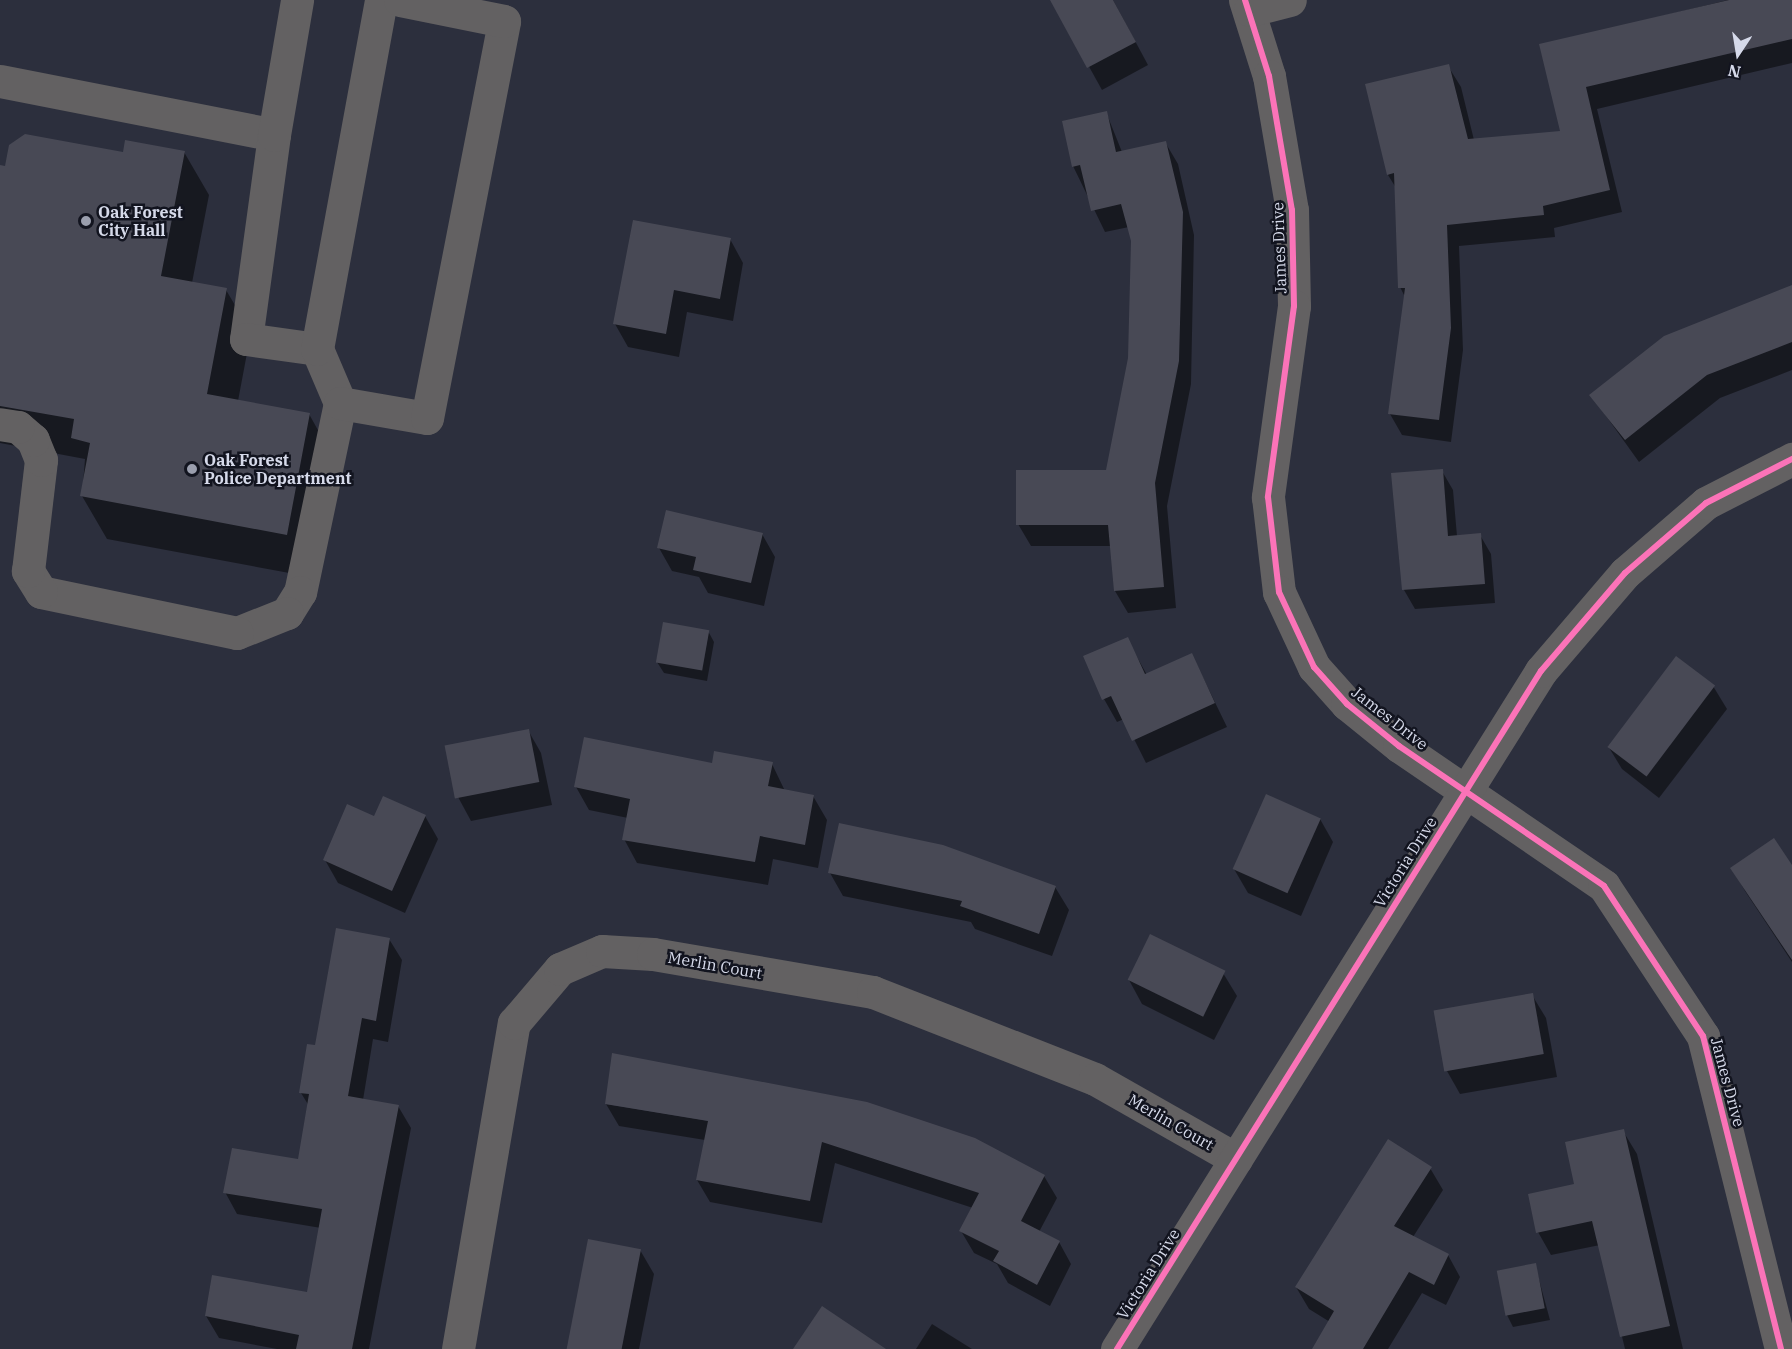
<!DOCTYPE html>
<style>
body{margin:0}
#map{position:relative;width:1792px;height:1349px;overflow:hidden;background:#2c2f3d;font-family:"IBM Plex Serif",serif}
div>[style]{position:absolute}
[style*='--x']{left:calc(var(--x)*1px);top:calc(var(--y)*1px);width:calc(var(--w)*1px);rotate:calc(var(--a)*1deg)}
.shadow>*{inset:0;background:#0007}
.building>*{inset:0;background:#484955;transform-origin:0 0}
.minor>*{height:33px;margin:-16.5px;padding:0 16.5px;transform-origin:16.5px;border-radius:16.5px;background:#636162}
.cycleway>*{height:6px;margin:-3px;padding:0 3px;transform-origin:3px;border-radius:3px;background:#fb73b8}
.dots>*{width:16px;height:16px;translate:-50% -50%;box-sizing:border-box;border:3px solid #12141f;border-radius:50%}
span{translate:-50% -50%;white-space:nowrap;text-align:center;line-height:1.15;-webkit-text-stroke:5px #12141f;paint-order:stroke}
.poi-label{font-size:16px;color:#d6daea;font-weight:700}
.left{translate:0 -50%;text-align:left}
.street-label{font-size:16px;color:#d6daea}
.north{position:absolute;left:1708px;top:24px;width:60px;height:60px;-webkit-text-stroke:4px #12141f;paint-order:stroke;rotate:192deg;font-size:16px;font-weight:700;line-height:24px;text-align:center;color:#d6daea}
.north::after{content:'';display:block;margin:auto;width:21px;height:27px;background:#d6daea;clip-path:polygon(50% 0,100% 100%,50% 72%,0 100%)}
</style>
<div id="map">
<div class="shadow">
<i style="clip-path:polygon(1052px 0,1113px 0,1148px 65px,1102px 90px)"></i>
<i style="clip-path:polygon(1728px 0,1792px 0,1792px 63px,1597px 109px,1622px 212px,1554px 228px,1555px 237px,1459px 246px,1463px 350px,1451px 442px,1402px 435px,1390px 414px,1405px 297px,1400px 287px,1396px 188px,1388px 175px,1448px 66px,1461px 87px,1474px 140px,1562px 132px,1540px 46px)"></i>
<i style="clip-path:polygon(1106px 112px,1122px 152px,1165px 142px,1178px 164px,1194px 235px,1191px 384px,1167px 506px,1176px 608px,1128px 613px,1115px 591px,1111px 546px,1031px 546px,1018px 524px,1107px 472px,1129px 358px,1132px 240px,1129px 227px,1105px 232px,1073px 166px)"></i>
<i style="clip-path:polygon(184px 152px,209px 195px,192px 283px,226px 290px,251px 332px,238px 401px,309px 414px,333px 457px,311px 577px,107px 539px,82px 496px,85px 459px,0 443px,0 167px)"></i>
<i style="clip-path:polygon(730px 239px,743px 263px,733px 321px,687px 312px,679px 357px,628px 347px,615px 324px)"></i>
<i style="clip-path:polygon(1792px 287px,1792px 370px,1720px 398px,1639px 462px,1591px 395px)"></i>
<i style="clip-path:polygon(1442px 471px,1453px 490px,1457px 536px,1480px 535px,1491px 554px,1495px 603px,1415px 609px,1404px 590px)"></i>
<i style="clip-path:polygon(762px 534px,775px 557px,764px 606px,708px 593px,699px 577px,672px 571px,659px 548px)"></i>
<i style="clip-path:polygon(708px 631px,714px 642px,707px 681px,664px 673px,657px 662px)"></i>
<i style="clip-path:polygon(1127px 639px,1147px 675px,1192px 655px,1227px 727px,1146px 763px,1124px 719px,1117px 722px,1104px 699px)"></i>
<i style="clip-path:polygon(1713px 686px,1727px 709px,1659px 798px,1622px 769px,1608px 746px)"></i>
<i style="clip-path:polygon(528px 730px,541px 753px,552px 805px,471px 821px,458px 797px)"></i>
<i style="clip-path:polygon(772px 764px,785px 791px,813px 796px,827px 820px,818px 868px,773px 859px,768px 885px,637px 863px,624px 839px,628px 818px,589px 810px,576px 787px,713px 765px)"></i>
<i style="clip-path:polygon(425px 816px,438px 839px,405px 913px,338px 883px,325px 860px,374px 818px)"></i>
<i style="clip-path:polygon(1320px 819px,1333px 842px,1301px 916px,1248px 893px,1234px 869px)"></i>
<i style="clip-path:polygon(1732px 868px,1792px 868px,1792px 962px,1745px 891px)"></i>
<i style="clip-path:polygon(830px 873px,1055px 887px,1069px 910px,1052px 956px,975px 929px,971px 922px,843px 896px)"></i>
<i style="clip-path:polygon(389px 939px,402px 960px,388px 1042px,373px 1039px,363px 1100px,398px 1106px,411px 1128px,369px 1349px,277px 1349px,219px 1338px,206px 1316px,308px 1294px,321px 1228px,237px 1214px,225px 1192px,299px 1161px,309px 1106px,301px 1093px,317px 1047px)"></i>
<i style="clip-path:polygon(1223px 973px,1237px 996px,1214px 1040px,1142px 1004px,1129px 980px)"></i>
<i style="clip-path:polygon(1532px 995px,1546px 1018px,1557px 1077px,1460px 1094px,1447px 1071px)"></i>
<i style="clip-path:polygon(606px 1104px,1044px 1176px,1057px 1198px,1039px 1232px,1059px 1242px,1071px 1264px,1050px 1306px,1008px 1283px,997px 1264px,974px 1253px,961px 1231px,973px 1208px,835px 1163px,822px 1223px,710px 1202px,697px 1180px,705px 1140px,619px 1126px)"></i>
<i style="clip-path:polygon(1623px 1131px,1637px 1154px,1683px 1349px,1625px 1349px,1600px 1245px,1551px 1255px,1538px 1232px)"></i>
<i style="clip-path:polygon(1430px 1168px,1443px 1190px,1413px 1237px,1448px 1255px,1460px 1277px,1446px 1305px,1422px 1293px,1388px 1349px,1315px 1349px,1330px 1322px,1309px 1309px,1296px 1287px)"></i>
<i style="clip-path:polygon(640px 1250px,654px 1274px,639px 1349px,568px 1349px)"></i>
<i style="clip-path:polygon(1535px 1265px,1550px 1320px,1513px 1327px,1507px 1315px)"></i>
<i style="clip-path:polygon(932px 1324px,972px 1349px,916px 1349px)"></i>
</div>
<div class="building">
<i style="clip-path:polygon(1050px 0,1113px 0,1136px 42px,1087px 68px)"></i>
<i style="clip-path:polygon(1729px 0,1792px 0,1792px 39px,1586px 87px,1610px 190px,1543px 206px,1544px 215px,1447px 225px,1451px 328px,1439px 420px,1388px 414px,1405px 288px,1398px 288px,1394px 173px,1387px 175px,1365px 84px,1449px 64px,1468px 139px,1560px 131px,1539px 44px)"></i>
<i style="clip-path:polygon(1107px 111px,1116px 152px,1166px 141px,1183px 212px,1179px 361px,1155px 483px,1164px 587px,1114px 591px,1108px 525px,1016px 525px,1016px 470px,1106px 470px,1128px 358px,1131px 241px,1121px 204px,1091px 211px,1080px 165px,1072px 167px,1062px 121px)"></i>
<i style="clip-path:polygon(25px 134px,123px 152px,125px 140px,185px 151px,161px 276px,227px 288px,207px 394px,310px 413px,287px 535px,80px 496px,90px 443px,71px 438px,74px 419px,0 406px,0 165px,5px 166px,9px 145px)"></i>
<i style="clip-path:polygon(633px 220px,731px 238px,720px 299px,674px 290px,666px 334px,613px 324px)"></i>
<i style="clip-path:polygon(1792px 285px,1792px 342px,1707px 375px,1625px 440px,1589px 395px,1664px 336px)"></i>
<i style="clip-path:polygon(1443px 469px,1448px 536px,1481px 533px,1485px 584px,1402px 590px,1391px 473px)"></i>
<i style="clip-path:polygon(666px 510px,763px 533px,751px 583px,693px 570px,696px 557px,657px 548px)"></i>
<i style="left:663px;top:622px;width:47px;height:41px;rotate:10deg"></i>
<i style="clip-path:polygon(1128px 637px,1145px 674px,1192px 653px,1215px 703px,1132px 741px,1111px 696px,1102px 700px,1083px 656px)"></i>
<i style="left:1676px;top:656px;width:49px;height:114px;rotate:37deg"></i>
<i style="left:529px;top:729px;width:54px;height:86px;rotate:79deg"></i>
<i style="clip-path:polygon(584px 737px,712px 763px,714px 751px,773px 762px,768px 786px,814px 795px,805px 845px,760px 836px,755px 862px,622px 840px,630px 799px,574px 787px)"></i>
<i style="left:1266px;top:794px;width:60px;height:82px;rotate:24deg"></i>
<i style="clip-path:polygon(383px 796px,426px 815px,392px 891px,323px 860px,347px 804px,374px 816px)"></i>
<i style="clip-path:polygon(839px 823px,943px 845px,1056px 886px,1039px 934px,960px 906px,962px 901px,828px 873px)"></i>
<i style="clip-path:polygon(1774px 838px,1792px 865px,1792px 960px,1730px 868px)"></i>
<i style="clip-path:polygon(336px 928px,390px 938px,376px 1021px,362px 1018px,348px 1096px,399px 1105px,352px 1349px,296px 1349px,299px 1335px,205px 1316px,212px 1275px,307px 1292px,322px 1209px,223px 1193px,232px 1148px,298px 1159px,309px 1094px,299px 1093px,307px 1044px,315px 1045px)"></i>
<i style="left:1150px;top:934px;width:84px;height:51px;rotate:26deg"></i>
<i style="left:1533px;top:993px;width:62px;height:101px;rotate:80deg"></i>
<i style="clip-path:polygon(612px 1053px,867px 1102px,975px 1138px,1045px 1175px,1021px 1221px,1060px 1241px,1037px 1285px,993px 1261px,999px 1251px,959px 1231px,979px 1193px,822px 1142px,810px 1201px,696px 1180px,708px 1121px,605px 1104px)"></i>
<i style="clip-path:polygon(1624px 1129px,1670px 1326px,1620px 1337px,1592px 1221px,1536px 1233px,1528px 1194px,1574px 1184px,1565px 1142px)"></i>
<i style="clip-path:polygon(1388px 1139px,1432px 1167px,1394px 1226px,1449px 1254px,1434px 1285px,1409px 1272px,1363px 1349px,1312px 1349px,1334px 1311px,1295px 1287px)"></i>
<i style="left:588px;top:1239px;width:54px;height:112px;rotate:11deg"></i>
<i style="left:1536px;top:1263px;width:46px;height:40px;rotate:79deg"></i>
<i style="clip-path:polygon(822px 1306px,886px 1349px,793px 1349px)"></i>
</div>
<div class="minor">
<i style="--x:1245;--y:0;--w:80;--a:72.5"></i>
<i style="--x:1269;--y:76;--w:136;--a:80.3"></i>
<i style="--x:1292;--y:210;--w:96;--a:88.8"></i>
<i style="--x:1294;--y:306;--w:193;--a:97.8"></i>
<i style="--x:1268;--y:497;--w:96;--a:83.4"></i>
<i style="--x:1279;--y:592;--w:83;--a:65"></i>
<i style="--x:1314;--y:667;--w:50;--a:48.3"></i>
<i style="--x:1347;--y:704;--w:67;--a:38.9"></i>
<i style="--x:1399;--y:746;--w:248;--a:34.3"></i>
<i style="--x:1604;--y:886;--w:180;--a:56.6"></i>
<i style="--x:1703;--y:1036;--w:323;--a:76"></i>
<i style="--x:1250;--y:10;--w:41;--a:-14"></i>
<i style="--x:0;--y:81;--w:279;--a:11.1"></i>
<i style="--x:274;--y:135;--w:206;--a:97.8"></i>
<i style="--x:246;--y:339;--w:72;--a:8"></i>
<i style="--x:317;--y:349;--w:59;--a:66.9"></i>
<i style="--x:340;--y:403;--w:193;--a:101.9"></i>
<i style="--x:300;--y:592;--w:25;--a:122"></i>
<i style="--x:287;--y:613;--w:54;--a:158.2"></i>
<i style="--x:237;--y:633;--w:200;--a:-168.2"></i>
<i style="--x:41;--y:592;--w:25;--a:-122"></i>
<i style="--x:28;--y:571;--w:112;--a:-83.3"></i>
<i style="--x:41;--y:460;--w:22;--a:-112"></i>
<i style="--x:33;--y:440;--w:20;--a:-139"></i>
<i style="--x:18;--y:427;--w:18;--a:-171"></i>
<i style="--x:274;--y:135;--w:137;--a:-80.3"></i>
<i style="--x:317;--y:349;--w:355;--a:-79.6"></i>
<i style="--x:340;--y:403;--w:88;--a:9.8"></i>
<i style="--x:427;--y:418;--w:404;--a:-79"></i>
<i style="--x:504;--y:21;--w:106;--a:-168.6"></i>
<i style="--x:458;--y:1349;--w:331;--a:-80.3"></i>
<i style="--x:514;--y:1023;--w:71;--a:-49.6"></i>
<i style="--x:560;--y:969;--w:46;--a:-23.2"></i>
<i style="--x:602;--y:951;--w:51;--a:3.4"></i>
<i style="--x:653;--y:954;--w:223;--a:9.8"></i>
<i style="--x:873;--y:992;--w:238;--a:21.4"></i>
<i style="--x:1095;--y:1079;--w:162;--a:29.6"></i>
<i style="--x:1117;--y:1349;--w:800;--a:-57.98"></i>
<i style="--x:1541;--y:671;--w:129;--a:-49.4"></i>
<i style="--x:1625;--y:573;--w:107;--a:-40.8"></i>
<i style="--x:1706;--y:503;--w:97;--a:-27.1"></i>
</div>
<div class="cycleway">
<i style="--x:1245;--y:0;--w:80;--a:72.5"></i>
<i style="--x:1269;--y:76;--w:136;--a:80.3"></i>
<i style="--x:1292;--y:210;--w:96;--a:88.8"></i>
<i style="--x:1294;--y:306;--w:193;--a:97.8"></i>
<i style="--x:1268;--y:497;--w:96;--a:83.4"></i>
<i style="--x:1279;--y:592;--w:83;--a:65"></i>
<i style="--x:1314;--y:667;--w:50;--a:48.3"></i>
<i style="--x:1347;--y:704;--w:67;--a:38.9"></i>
<i style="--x:1399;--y:746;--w:248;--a:34.3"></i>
<i style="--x:1604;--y:886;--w:180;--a:56.6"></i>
<i style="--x:1703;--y:1036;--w:323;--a:76"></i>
<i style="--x:1117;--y:1349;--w:800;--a:-57.98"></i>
<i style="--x:1541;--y:671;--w:129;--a:-49.4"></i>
<i style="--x:1625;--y:573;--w:107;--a:-40.8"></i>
<i style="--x:1706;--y:503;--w:97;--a:-27.1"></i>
</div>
<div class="dots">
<i style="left:86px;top:221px;background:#9a9ead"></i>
<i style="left:192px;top:469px;background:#9a9ead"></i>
</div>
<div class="poi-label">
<span class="left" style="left:98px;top:221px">Oak Forest<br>City Hall</span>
<span class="left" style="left:204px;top:469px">Oak Forest<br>Police Department</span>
</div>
<div class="street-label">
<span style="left:1279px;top:248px;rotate:-92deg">James Drive</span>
<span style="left:1390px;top:718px;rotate:38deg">James Drive</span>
<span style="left:1405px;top:862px;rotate:-58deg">Victoria Drive</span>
<span style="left:715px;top:965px;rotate:10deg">Merlin Court</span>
<span style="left:1728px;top:1082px;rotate:75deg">James Drive</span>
<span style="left:1171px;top:1122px;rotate:30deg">Merlin Court</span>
<span style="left:1148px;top:1274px;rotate:-58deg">Victoria Drive</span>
</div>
<div class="north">N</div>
</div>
